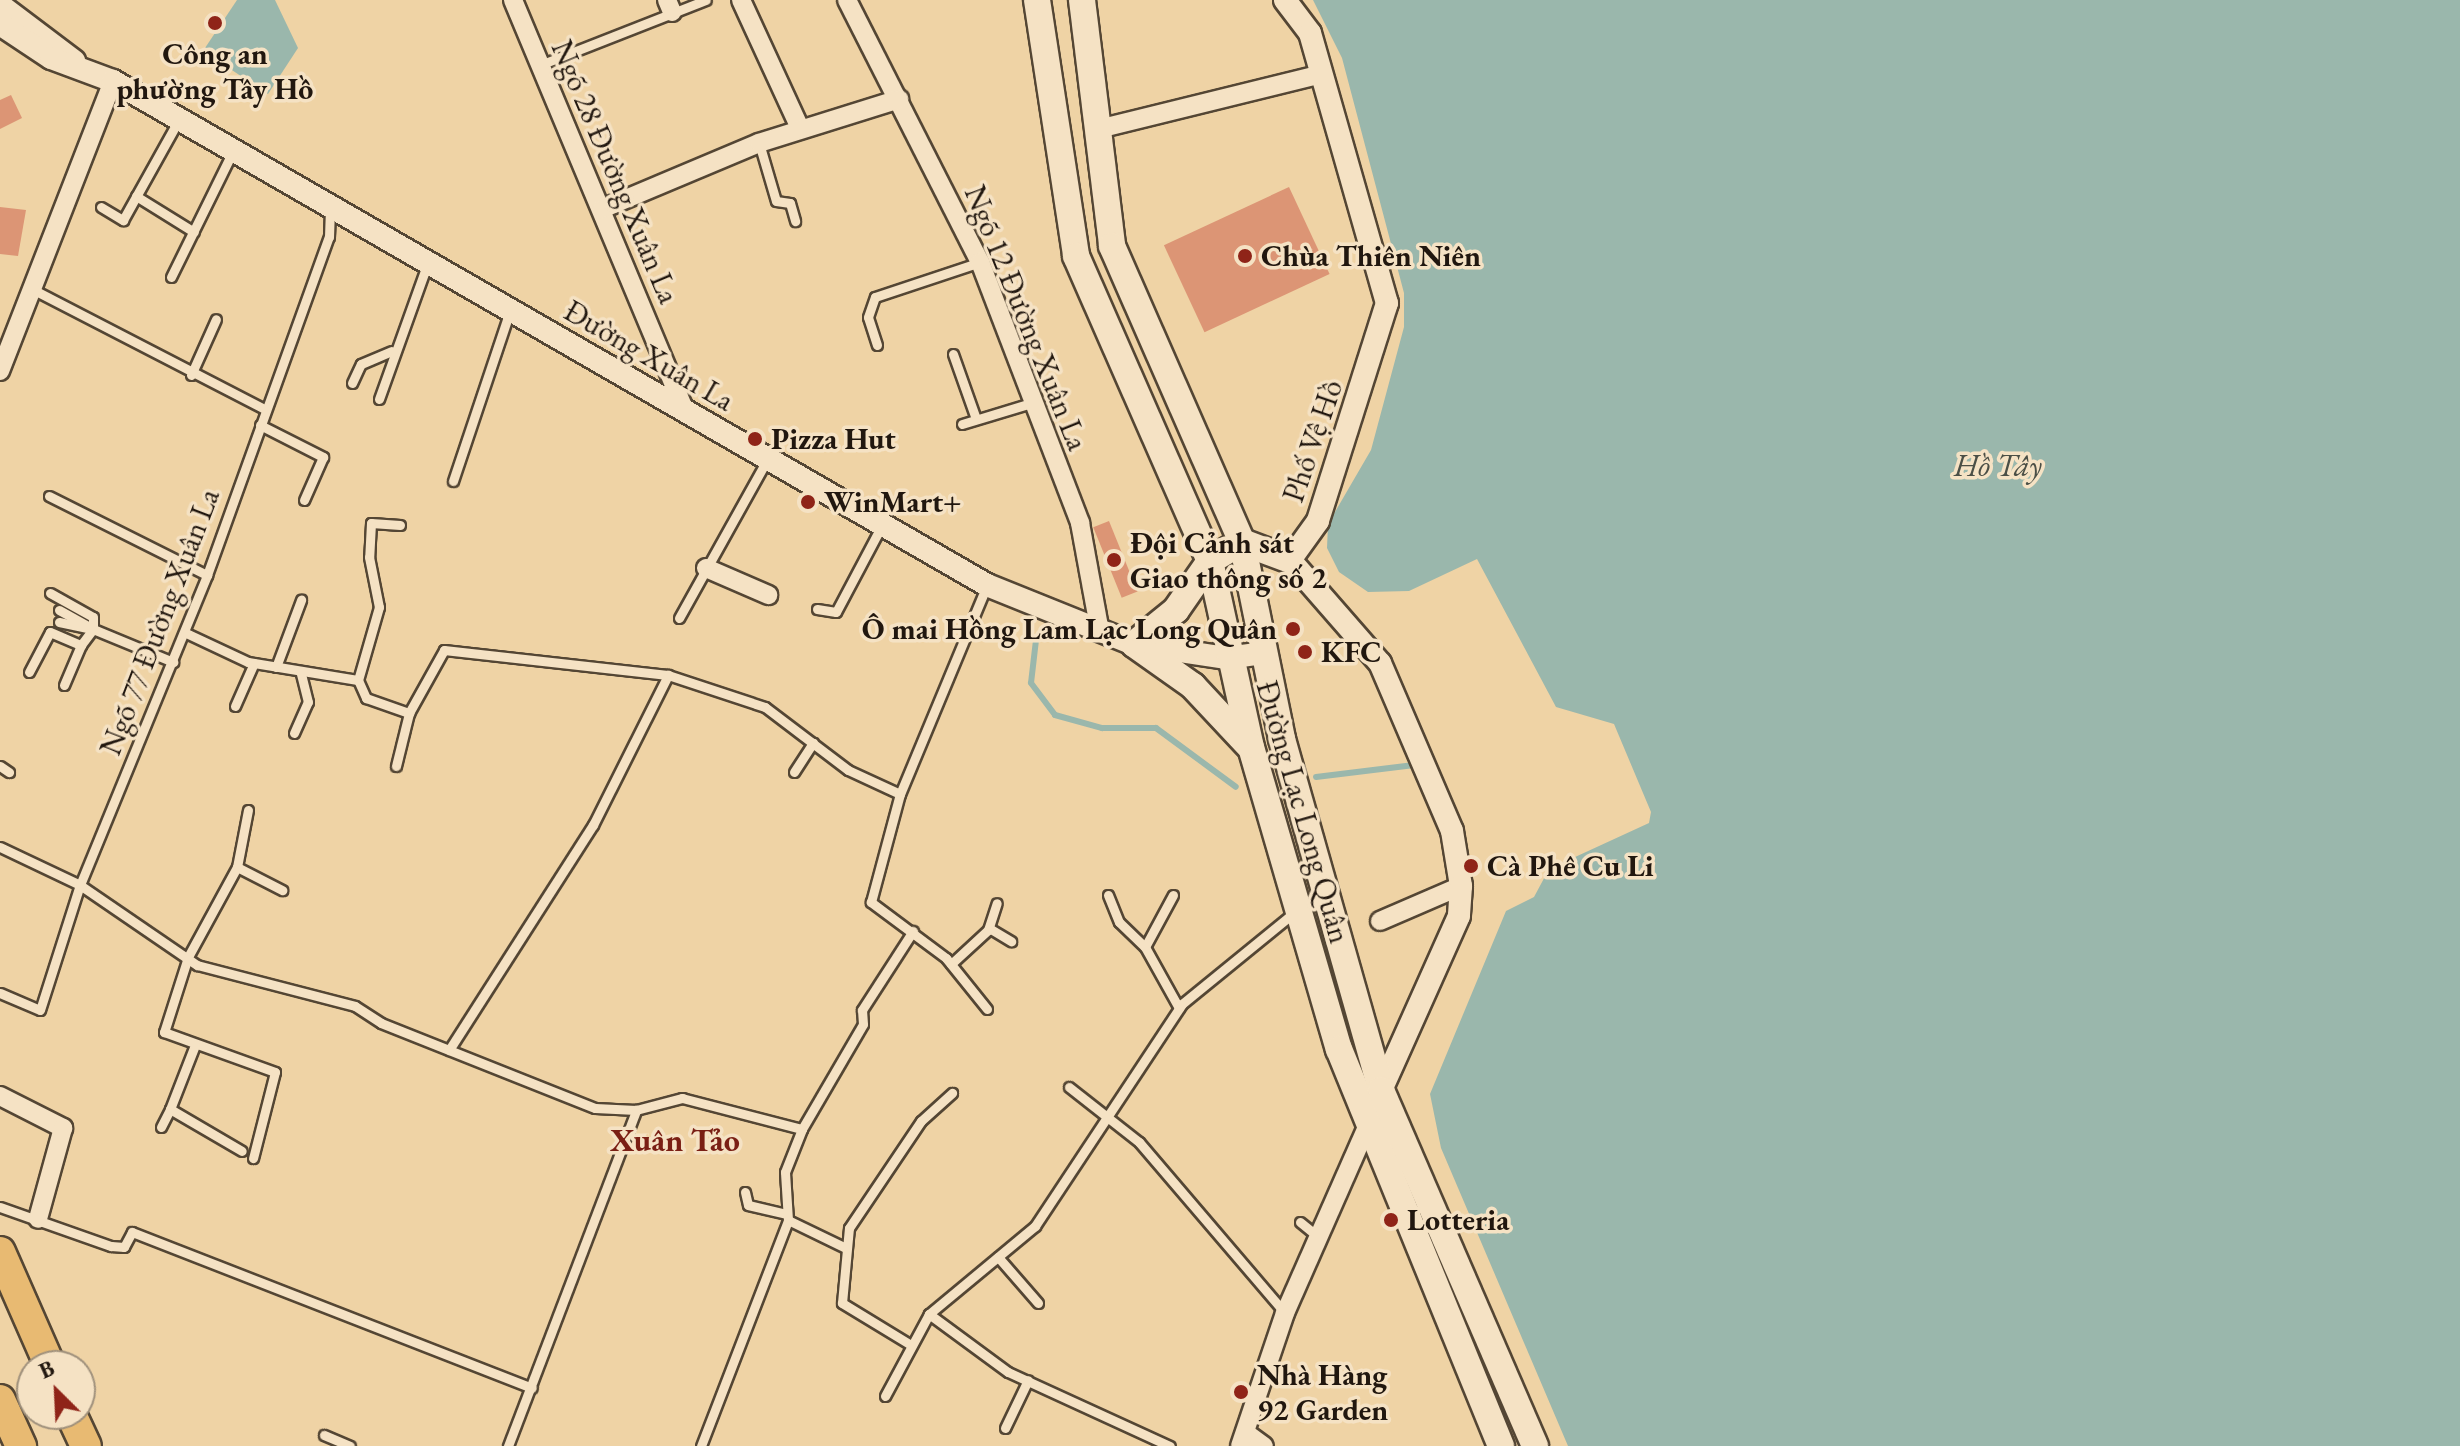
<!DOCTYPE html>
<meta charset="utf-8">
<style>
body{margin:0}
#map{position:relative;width:2460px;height:1446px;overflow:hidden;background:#efd3a5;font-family:"EB Garamond",serif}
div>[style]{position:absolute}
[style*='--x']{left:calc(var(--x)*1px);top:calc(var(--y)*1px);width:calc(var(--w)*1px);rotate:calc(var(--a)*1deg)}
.water>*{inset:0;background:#9ab7ac}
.stream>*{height:6px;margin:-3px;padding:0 3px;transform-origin:3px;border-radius:3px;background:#9ab7ac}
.building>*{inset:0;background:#dc9575;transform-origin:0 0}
.roads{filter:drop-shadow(2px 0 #544634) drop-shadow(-2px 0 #544634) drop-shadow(0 2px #544634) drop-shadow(0 -2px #544634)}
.service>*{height:9px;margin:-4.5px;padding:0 4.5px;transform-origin:4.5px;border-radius:4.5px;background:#f5e2c4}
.minor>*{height:18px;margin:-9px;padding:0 9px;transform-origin:9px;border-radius:9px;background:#f5e2c4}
.tertiary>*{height:22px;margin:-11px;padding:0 11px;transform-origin:11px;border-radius:11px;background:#f5e2c4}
.secondary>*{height:26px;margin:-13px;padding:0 13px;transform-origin:13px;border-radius:13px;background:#f5e2c4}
.trunk>*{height:30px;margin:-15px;padding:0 15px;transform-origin:15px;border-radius:15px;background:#e8ba72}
.dots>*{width:22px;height:22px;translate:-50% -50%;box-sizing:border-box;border:4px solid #f5e2c4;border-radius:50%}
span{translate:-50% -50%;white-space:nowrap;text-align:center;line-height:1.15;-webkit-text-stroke:7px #f5e2c4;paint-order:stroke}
.poi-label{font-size:30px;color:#21170f;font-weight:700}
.left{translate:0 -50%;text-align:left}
.right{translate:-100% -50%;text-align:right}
.street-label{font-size:30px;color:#21170f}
.water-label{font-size:32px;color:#4b4f46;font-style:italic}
.neighbourhood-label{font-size:32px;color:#7a1f14;font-weight:700}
.north{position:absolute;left:16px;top:1350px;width:80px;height:80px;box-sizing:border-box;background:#f5e2c4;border:2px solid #a0917c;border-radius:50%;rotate:336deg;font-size:22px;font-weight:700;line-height:32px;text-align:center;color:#21170f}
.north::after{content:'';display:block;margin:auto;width:28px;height:36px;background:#8f2418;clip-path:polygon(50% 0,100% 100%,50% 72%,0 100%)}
</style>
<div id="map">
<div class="water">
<i style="clip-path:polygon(237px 0,275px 0,298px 48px,268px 94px,203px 51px)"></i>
<i style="clip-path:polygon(1313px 0,2460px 0,2460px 1446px,1568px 1446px,1441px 1148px,1430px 1094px,1506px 911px,1534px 897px,1549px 869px,1649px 823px,1651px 812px,1614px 724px,1556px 707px,1477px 559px,1409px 591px,1368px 592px,1339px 572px,1327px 548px,1328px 524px,1371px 450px,1404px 327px,1404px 293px,1342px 58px)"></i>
</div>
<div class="stream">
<i style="--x:1036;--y:640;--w:43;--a:96.6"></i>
<i style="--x:1031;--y:683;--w:40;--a:53"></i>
<i style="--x:1055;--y:715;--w:49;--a:15.5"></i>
<i style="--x:1102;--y:728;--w:54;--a:0"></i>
<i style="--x:1156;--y:728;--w:99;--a:36.4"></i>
<i style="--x:1316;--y:777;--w:99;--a:-7"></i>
</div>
<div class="building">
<i style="clip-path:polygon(11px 95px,22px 118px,0 129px,0 100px)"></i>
<i style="left:1289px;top:187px;width:96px;height:138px;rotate:65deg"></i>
<i style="clip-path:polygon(0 207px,26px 210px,18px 256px,0 254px)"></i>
<i style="left:1109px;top:521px;width:76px;height:17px;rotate:68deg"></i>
</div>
<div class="roads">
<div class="service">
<i style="--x:540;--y:65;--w:178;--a:-21.4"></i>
<i style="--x:759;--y:143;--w:60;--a:73.7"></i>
<i style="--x:776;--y:201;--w:14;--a:8"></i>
<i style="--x:790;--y:203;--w:19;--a:74"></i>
<i style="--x:136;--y:196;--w:68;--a:31.8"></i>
<i style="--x:101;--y:207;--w:26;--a:31"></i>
<i style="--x:123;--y:220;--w:113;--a:-60.9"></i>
<i style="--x:171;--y:277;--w:138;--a:-63.8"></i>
<i style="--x:32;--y:289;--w:263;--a:27.3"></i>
<i style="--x:877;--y:345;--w:29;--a:-108"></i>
<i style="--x:868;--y:317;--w:21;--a:-71"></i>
<i style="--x:875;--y:297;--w:111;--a:-18.4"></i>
<i style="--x:953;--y:354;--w:69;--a:70.5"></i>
<i style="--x:191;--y:375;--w:61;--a:-65.9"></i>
<i style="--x:352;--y:383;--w:21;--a:-65"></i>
<i style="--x:361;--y:364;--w:33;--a:-23"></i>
<i style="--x:379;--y:399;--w:142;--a:-70.3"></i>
<i style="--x:962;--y:424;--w:72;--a:-16.9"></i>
<i style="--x:260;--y:425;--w:71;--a:26.9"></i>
<i style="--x:323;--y:457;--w:47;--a:113.8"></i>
<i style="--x:453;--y:481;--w:179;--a:-71.5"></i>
<i style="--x:49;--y:496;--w:177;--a:26.6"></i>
<i style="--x:400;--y:525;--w:29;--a:-176"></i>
<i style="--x:371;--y:523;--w:34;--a:93"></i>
<i style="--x:369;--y:557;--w:51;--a:78.7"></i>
<i style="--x:379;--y:607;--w:76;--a:106"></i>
<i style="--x:358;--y:680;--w:20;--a:66"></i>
<i style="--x:366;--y:698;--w:46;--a:19.2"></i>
<i style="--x:409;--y:713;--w:72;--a:-60.9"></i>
<i style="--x:444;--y:650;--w:225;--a:6.4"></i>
<i style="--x:668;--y:675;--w:102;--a:18.3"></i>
<i style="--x:765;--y:707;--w:104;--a:37.2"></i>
<i style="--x:848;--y:770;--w:57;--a:24.8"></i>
<i style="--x:50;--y:593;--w:49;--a:29.2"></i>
<i style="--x:93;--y:617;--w:12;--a:90"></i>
<i style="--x:817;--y:609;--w:19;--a:9"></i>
<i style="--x:836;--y:612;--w:98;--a:-62.1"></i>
<i style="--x:59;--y:610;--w:39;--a:29"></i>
<i style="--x:679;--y:618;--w:181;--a:-60.9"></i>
<i style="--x:59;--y:622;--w:35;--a:12"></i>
<i style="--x:186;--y:633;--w:68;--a:25.1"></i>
<i style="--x:248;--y:662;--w:111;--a:9.3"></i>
<i style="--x:276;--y:667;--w:72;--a:-69.5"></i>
<i style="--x:29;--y:672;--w:45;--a:-62.3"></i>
<i style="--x:50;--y:632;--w:34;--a:23"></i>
<i style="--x:81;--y:645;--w:20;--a:-53"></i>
<i style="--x:93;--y:629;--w:87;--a:22.4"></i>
<i style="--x:64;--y:685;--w:43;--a:-67"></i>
<i style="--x:235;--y:706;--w:47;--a:-66.2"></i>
<i style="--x:294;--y:733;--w:34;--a:-66"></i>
<i style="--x:308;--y:702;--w:30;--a:-104"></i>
<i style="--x:0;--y:766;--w:11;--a:34"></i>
<i style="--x:396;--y:766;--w:55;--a:-76.2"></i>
<i style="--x:794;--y:772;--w:35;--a:-57"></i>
<i style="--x:248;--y:810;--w:58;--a:100.9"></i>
<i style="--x:237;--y:867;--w:51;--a:27.1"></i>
<i style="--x:0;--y:847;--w:89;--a:25.4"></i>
<i style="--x:80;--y:885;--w:142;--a:34.4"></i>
<i style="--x:197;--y:965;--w:163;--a:14.5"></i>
<i style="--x:355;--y:1006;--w:31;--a:33"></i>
<i style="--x:381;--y:1023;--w:230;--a:21.7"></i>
<i style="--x:595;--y:1108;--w:41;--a:2.8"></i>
<i style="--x:636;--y:1110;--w:48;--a:-14.6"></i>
<i style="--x:682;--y:1098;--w:124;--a:14.5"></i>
<i style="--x:237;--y:867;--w:102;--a:118.6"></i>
<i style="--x:188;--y:957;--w:79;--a:107.7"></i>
<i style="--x:164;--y:1032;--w:118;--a:19.8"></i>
<i style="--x:275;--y:1072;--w:89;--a:104.3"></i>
<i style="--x:1108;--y:895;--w:29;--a:68"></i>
<i style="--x:1119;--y:922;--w:36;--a:44"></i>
<i style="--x:1173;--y:895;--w:59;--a:118.3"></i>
<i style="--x:1145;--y:947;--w:70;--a:60.9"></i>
<i style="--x:989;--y:928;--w:26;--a:31"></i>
<i style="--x:951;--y:964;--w:50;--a:-42.6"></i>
<i style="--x:988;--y:930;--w:28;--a:-72"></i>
<i style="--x:0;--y:993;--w:43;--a:23"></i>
<i style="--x:40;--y:1010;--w:131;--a:-72.3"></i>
<i style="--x:80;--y:885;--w:335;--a:-67.7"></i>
<i style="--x:207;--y:575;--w:359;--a:-70.2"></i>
<i style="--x:329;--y:237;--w:29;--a:-88"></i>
<i style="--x:987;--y:1009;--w:65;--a:-128.8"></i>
<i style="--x:946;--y:958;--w:94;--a:-143.3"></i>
<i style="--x:871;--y:902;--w:112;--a:-75"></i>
<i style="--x:900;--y:794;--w:226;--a:-67.4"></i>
<i style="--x:195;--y:1045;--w:69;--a:111.3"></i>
<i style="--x:170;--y:1109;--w:83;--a:30.3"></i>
<i style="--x:449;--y:1050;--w:267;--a:-57.4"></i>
<i style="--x:593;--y:825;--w:168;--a:-63.4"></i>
<i style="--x:1069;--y:1087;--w:89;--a:38.2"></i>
<i style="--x:1139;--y:1142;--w:225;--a:49.5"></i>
<i style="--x:161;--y:1127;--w:20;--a:-63"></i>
<i style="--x:745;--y:1192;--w:13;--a:77"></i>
<i style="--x:748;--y:1205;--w:39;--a:13"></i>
<i style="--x:0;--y:1207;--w:118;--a:19.4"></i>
<i style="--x:111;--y:1246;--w:13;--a:4"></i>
<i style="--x:124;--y:1247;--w:17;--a:-62"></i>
<i style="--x:132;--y:1232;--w:429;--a:21.3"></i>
<i style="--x:788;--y:1220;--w:64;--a:25.8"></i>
<i style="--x:1300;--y:1222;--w:21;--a:39"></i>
<i style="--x:998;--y:1257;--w:61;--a:49"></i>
<i style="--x:929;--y:1314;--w:98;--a:36.3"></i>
<i style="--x:1008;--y:1372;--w:178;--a:24.6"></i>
<i style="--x:911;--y:1345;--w:81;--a:-148.7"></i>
<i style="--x:842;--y:1303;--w:75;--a:-84.7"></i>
<i style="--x:849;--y:1228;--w:129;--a:-56.1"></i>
<i style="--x:921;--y:1121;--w:42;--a:-42.1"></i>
<i style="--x:885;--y:1396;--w:93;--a:-61.8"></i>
<i style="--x:929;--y:1314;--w:138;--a:-39.7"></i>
<i style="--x:1035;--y:1226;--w:266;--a:-56.5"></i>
<i style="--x:1182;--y:1004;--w:147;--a:-39.2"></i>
<i style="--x:1005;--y:1428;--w:53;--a:-64.4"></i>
<i style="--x:324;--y:1435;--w:28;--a:23"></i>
<i style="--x:508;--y:1446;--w:360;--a:-69.1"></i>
<i style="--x:701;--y:1446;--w:242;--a:-68.9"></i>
<i style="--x:788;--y:1220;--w:48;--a:-93.6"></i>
<i style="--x:785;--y:1172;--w:46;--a:-68.4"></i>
<i style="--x:802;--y:1129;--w:121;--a:-59.8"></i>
<i style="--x:863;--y:1024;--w:14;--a:-94"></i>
<i style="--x:862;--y:1010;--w:94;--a:-57.2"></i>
</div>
<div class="minor">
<i style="--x:513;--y:0;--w:446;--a:67.3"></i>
<i style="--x:667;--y:0;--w:13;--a:67"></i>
<i style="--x:741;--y:0;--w:141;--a:65.3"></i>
<i style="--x:847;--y:0;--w:294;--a:63.1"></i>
<i style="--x:980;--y:262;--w:280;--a:69"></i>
<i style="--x:1080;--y:523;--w:106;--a:79.6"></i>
<i style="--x:1098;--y:129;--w:231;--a:-13.8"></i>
<i style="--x:602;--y:209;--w:170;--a:-22.8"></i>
<i style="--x:759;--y:143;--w:147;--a:-17.4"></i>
<i style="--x:0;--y:371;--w:311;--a:-68.7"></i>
<i style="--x:706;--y:568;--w:68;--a:23.5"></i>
<i style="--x:1380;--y:921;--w:88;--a:-23.4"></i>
<i style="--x:0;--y:1096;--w:71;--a:26.9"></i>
<i style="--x:63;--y:1128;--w:94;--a:105.4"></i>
<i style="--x:1246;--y:1433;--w:22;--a:36"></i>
<i style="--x:1240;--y:1446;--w:140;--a:-71.3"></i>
<i style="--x:1285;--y:1313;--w:213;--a:-66.2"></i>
</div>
<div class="tertiary">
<i style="--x:1285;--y:0;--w:41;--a:52.9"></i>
<i style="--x:1310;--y:33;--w:281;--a:74.1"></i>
<i style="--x:1387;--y:303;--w:229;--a:107.6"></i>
<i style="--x:1318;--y:521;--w:48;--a:125.7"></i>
<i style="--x:1290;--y:560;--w:137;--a:48.9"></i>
<i style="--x:1380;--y:663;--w:183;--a:66.8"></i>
<i style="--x:1452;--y:831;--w:56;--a:80.7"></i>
<i style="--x:1461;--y:886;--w:30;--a:94"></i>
<i style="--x:1459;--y:916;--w:191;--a:114.1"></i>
<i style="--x:0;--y:5;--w:93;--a:37.1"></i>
<i style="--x:0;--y:24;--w:61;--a:33.7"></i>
<i style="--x:51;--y:58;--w:66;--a:20.4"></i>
<i style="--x:113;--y:81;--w:1009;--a:29.97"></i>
<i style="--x:987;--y:585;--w:158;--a:21.9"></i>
<i style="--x:1134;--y:644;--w:94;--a:8.6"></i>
<i style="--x:1227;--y:658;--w:34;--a:-8"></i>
</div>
<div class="secondary">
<i style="--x:1037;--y:0;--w:259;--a:81.3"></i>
<i style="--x:1076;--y:256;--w:333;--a:66.3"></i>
<i style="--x:1210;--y:561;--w:190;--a:77.6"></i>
<i style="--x:1251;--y:747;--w:315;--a:73.8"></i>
<i style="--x:1339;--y:1049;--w:429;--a:67.8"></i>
<i style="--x:1082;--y:0;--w:248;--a:83"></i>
<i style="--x:1112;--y:246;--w:323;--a:66.3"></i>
<i style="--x:1242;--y:542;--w:201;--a:78.5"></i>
<i style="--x:1282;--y:739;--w:365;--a:74.2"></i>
<i style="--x:1381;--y:1090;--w:388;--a:66.6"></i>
<i style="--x:1248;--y:745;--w:81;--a:-133"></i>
<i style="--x:1193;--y:686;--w:72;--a:-144.6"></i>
<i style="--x:1134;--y:644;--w:54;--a:-39"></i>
<i style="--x:1176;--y:610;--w:60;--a:-55.2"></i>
<i style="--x:1210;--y:561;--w:37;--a:-31"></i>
<i style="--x:1242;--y:542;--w:51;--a:20.6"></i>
</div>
<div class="trunk">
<i style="--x:0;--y:1252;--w:124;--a:66.3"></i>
<i style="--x:0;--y:1400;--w:51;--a:65.5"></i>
<i style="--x:71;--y:1414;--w:35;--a:65"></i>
</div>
</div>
<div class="dots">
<i style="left:215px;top:23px;background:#8f2418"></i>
<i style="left:1245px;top:256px;background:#8f2418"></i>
<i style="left:755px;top:439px;background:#8f2418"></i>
<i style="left:808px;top:502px;background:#8f2418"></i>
<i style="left:1114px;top:560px;background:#8f2418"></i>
<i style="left:1293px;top:629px;background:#8f2418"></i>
<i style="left:1305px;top:652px;background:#8f2418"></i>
<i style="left:1471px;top:866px;background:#8f2418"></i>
<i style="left:1391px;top:1220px;background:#8f2418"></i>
<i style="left:1241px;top:1392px;background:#8f2418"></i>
</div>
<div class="poi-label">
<span style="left:215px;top:71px">Công an<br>phường Tây Hồ</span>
<span class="left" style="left:1261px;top:256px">Chùa Thiên Niên</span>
<span class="left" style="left:771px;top:439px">Pizza Hut</span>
<span class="left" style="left:824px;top:502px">WinMart+</span>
<span class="left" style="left:1130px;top:560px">Đội Cảnh sát<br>Giao thông số 2</span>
<span class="right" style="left:1277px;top:629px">Ô mai Hồng Lam Lạc Long Quân</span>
<span class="left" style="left:1321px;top:652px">KFC</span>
<span class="left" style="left:1487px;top:866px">Cà Phê Cu Li</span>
<span class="left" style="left:1407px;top:1220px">Lotteria</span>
<span class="left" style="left:1257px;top:1392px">Nhà Hàng<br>92 Garden</span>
</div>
<div class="street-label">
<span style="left:615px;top:172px;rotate:67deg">Ngõ 28 Đường Xuân La</span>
<span style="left:1026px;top:318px;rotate:68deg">Ngõ 12 Đường Xuân La</span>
<span style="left:649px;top:356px;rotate:30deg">Đường Xuân La</span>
<span style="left:1313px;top:441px;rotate:-71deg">Phố Vệ Hồ</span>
<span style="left:160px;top:622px;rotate:-69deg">Ngõ 77 Đường Xuân La</span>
<span style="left:1303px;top:812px;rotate:74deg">Đường Lạc Long Quân</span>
</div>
<div class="water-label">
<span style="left:1998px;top:465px">Hồ Tây</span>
</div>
<div class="neighbourhood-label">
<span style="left:675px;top:1140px">Xuân Tảo</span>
</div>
<div class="north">B</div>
</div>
